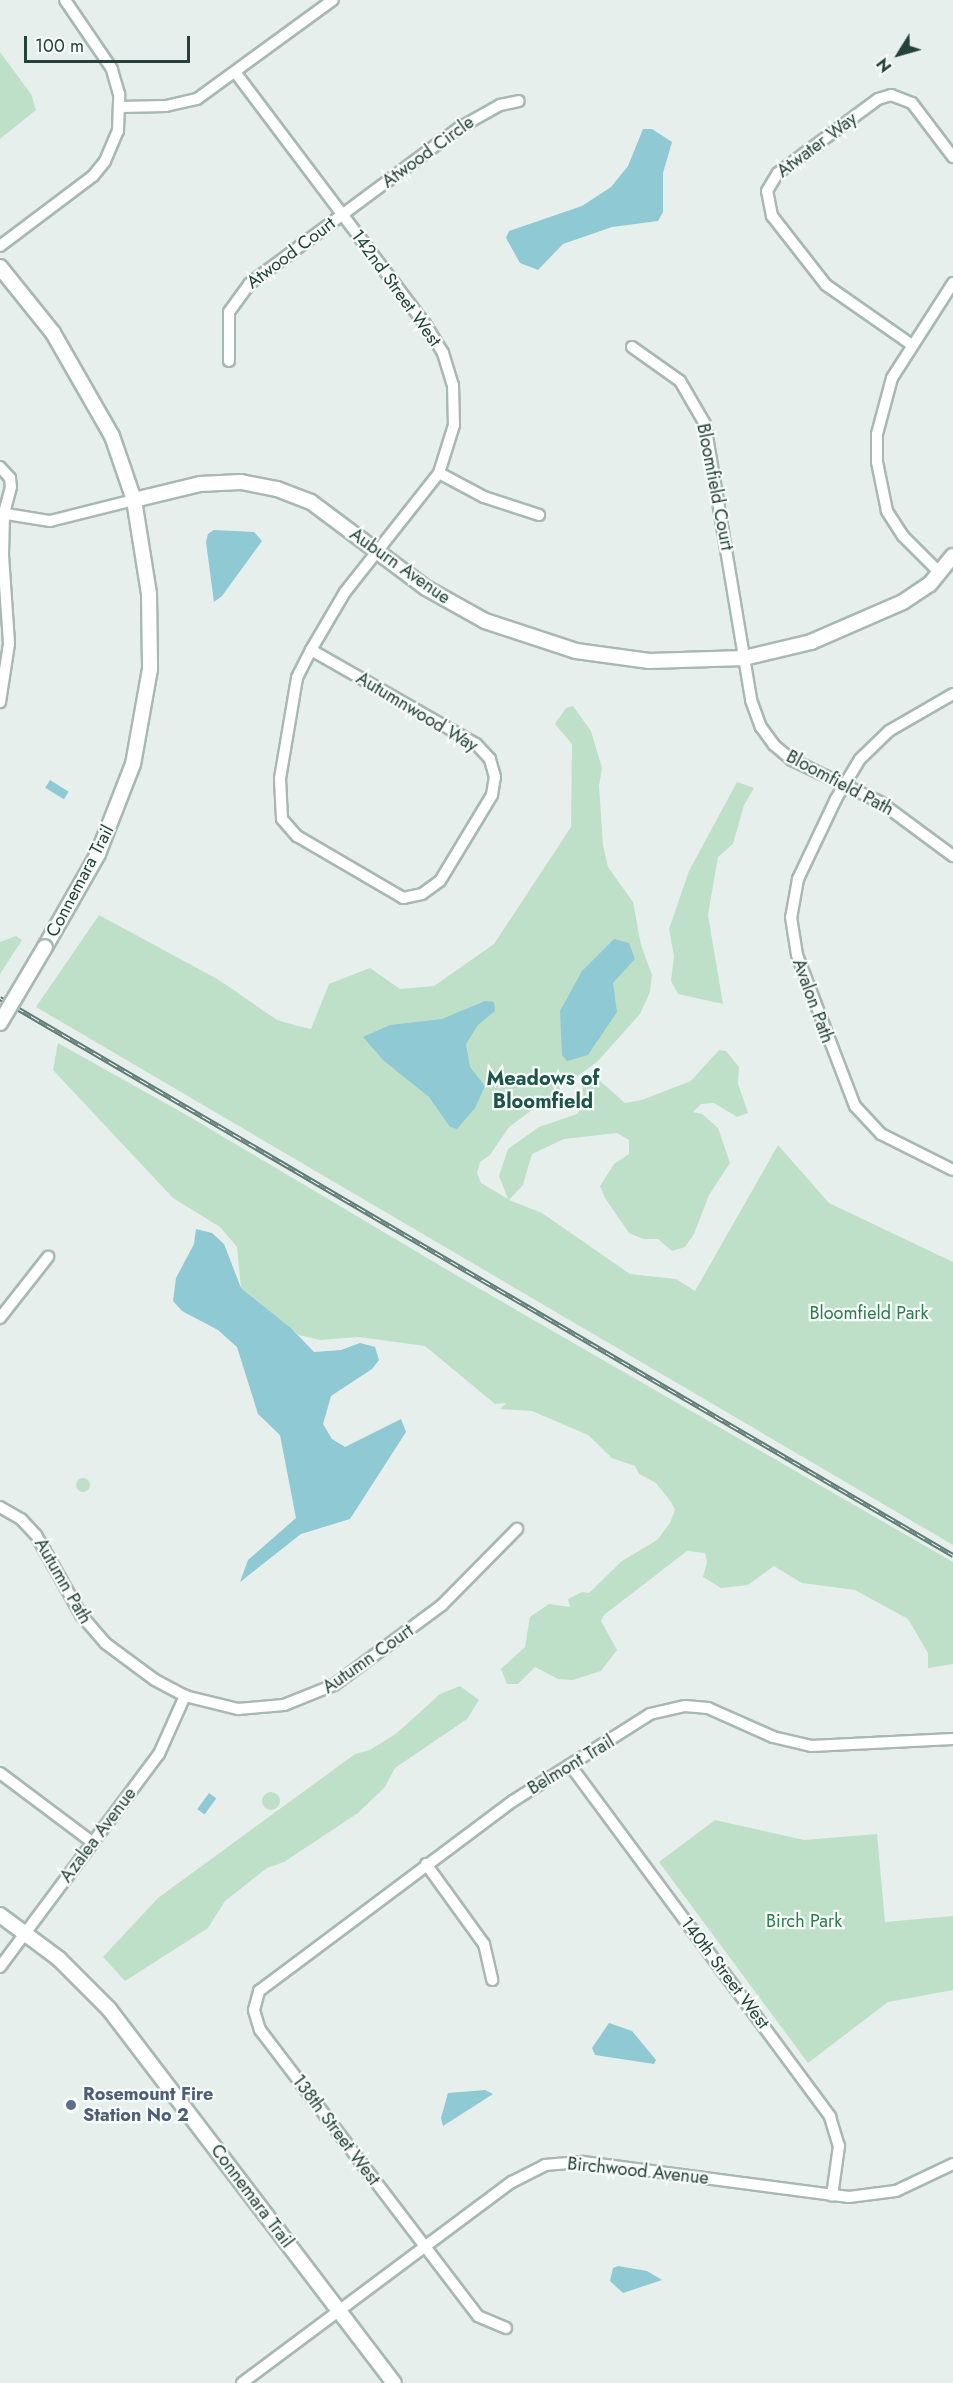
<!DOCTYPE html>
<style>
body{margin:0}
#map{position:relative;width:953px;height:2383px;overflow:hidden;background:#e6efeb;font-family:Jost,sans-serif}
div>[style]{position:absolute}
[style*='--x']{left:calc(var(--x)*1px);top:calc(var(--y)*1px);width:calc(var(--w)*1px);rotate:calc(var(--a)*1deg)}
.green>*{inset:0;background:#bfe0c8}
.round{border-radius:50%}
.water>*{inset:0;background:#8ec9d4;transform-origin:0 0}
.roads{filter:drop-shadow(2px 0 #a8b8b2) drop-shadow(-2px 0 #a8b8b2) drop-shadow(0 2px #a8b8b2) drop-shadow(0 -2px #a8b8b2)}
.minor>*{height:10px;margin:-5px;padding:0 5px;transform-origin:5px;border-radius:5px;background:#fff}
.tertiary>*{height:14px;margin:-7px;padding:0 7px;transform-origin:7px;border-radius:7px;background:#fff}
.rail>*{height:5px;margin-top:-2.5px;transform-origin:0;background:repeating-linear-gradient(90deg,#f7fbf9 0 9px,#5f7d75 0 18px);box-sizing:border-box;border-block:2px solid #5f7d75}
.bridges{filter:drop-shadow(2px 0 #a8b8b2) drop-shadow(-2px 0 #a8b8b2) drop-shadow(0 2px #a8b8b2) drop-shadow(0 -2px #a8b8b2)}
.tertiary-bridge>*{height:14px;margin:-7px;padding:0 7px;transform-origin:7px;border-radius:7px;background:#fff}
.dots>*{width:16px;height:16px;translate:-50% -50%;box-sizing:border-box;border:3px solid #f7fbf9;border-radius:50%}
span{translate:-50% -50%;white-space:nowrap;text-align:center;line-height:1.15;-webkit-text-stroke:4.5px #f7fbf9;paint-order:stroke}
.street-label{font-size:18px;color:#24423a}
.park-label{font-size:18px;color:#2d7a4b}
.service-label{font-size:18px;color:#4e5e75;font-weight:700}
.left{translate:0 -50%;text-align:left}
.neighbourhood-label{font-size:20px;color:#1f5548;font-weight:700}
.north{position:absolute;left:869px;top:24px;width:60px;height:60px;-webkit-text-stroke:4px #f7fbf9;paint-order:stroke;rotate:233deg;font-size:16px;font-weight:700;line-height:24px;text-align:center;color:#24423a}
.north::after{content:'';display:block;margin:auto;width:21px;height:27px;background:#24423a;clip-path:polygon(50% 0,100% 100%,50% 72%,0 100%)}
.scale{position:absolute;left:24px;top:36px;width:166px;height:27px;box-sizing:border-box;border:3px solid #24423a;border-top:0;padding-left:8px;font-size:18px;line-height:21px;white-space:nowrap;color:#24423a;-webkit-text-stroke:4px #f7fbf9;paint-order:stroke}
</style>
<div id="map">
<div class="green">
<i style="clip-path:polygon(0 52px,31px 94px,36px 110px,0 139px)"></i>
<i style="clip-path:polygon(573px 706px,591px 731px,602px 768px,599px 786px,603px 845px,608px 867px,633px 902px,641px 945px,652px 975px,650px 992px,640px 1014px,598px 1061px,509px 1127px,490px 1155px,480px 1162px,477px 1173px,481px 1183px,508px 1199px,499px 1176px,508px 1149px,539px 1127px,577px 1114px,584px 1103px,582px 1085px,600px 1081px,625px 1103px,642px 1100px,691px 1081px,719px 1050px,726px 1051px,739px 1067px,738px 1084px,748px 1113px,737px 1117px,714px 1103px,701px 1104px,693px 1112px,702px 1114px,718px 1128px,730px 1163px,709px 1195px,694px 1234px,685px 1247px,672px 1251px,658px 1239px,643px 1239px,629px 1233px,605px 1198px,600px 1186px,614px 1164px,629px 1154px,629px 1140px,617px 1133px,564px 1139px,532px 1154px,523px 1185px,509px 1200px,542px 1213px,630px 1274px,676px 1279px,695px 1291px,778px 1145px,829px 1203px,953px 1262px,953px 1545px,36px 1007px,99px 915px,219px 980px,277px 1020px,298px 1026px,311px 1029px,329px 984px,370px 968px,400px 989px,434px 986px,494px 944px,571px 827px,572px 744px,555px 724px,566px 708px)"></i>
<i style="clip-path:polygon(737px 782px,754px 788px,744px 805px,733px 844px,718px 857px,708px 915px,723px 1004px,678px 994px,671px 981px,674px 956px,669px 929px,689px 871px)"></i>
<i style="clip-path:polygon(16px 936px,22px 940px,0 974px,0 942px)"></i>
<i style="clip-path:polygon(58px 1043px,190px 1117px,461px 1278px,953px 1562px,953px 1664px,928px 1668px,928px 1653px,908px 1619px,855px 1590px,802px 1583px,774px 1566px,748px 1585px,721px 1588px,703px 1577px,707px 1562px,705px 1553px,687px 1551px,604px 1615px,601px 1621px,617px 1650px,601px 1671px,573px 1680px,558px 1679px,535px 1667px,518px 1684px,507px 1684px,501px 1669px,525px 1647px,530px 1617px,549px 1604px,570px 1607px,568px 1599px,582px 1592px,589px 1593px,622px 1561px,657px 1540px,670px 1523px,675px 1510px,671px 1502px,656px 1483px,639px 1474px,635px 1466px,612px 1458px,588px 1435px,532px 1411px,500px 1409px,506px 1403px,495px 1404px,425px 1346px,359px 1337px,320px 1340px,299px 1335px,241px 1288px,237px 1247px,220px 1227px,173px 1198px,53px 1070px)"></i>
<i class="round" style="left:76px;top:1478px;width:14px;height:14px"></i>
<i style="clip-path:polygon(460px 1686px,479px 1700px,467px 1719px,395px 1768px,385px 1787px,358px 1813px,284px 1862px,267px 1868px,225px 1901px,208px 1928px,125px 1981px,103px 1957px,158px 1898px,355px 1754px,370px 1750px,397px 1733px,440px 1694px)"></i>
<i class="round" style="left:262px;top:1792px;width:18px;height:18px"></i>
<i style="clip-path:polygon(715px 1820px,804px 1840px,877px 1834px,885px 1922px,953px 1916px,953px 1990px,888px 2002px,808px 2063px,659px 1862px)"></i>
</div>
<div class="water">
<i style="clip-path:polygon(643px 129px,652px 129px,672px 142px,663px 173px,663px 212px,658px 221px,612px 227px,563px 244px,538px 270px,520px 263px,506px 238px,509px 231px,582px 206px,611px 187px,628px 166px)"></i>
<i style="clip-path:polygon(214px 530px,254px 532px,262px 541px,222px 596px,214px 602px,206px 542px,208px 534px)"></i>
<i style="left:50px;top:780px;width:22px;height:9px;rotate:32deg"></i>
<i style="clip-path:polygon(614px 939px,629px 943px,635px 959px,613px 983px,617px 1012px,588px 1055px,567px 1061px,562px 1055px,560px 1011px,582px 971px)"></i>
<i style="clip-path:polygon(485px 1001px,494px 1002px,495px 1011px,478px 1025px,466px 1044px,470px 1067px,485px 1086px,475px 1108px,457px 1129px,450px 1127px,429px 1097px,383px 1060px,363px 1037px,390px 1025px,442px 1019px)"></i>
<i style="clip-path:polygon(196px 1229px,212px 1233px,224px 1244px,241px 1288px,291px 1328px,314px 1352px,341px 1350px,360px 1343px,375px 1347px,379px 1360px,372px 1369px,331px 1396px,323px 1424px,332px 1439px,345px 1447px,401px 1419px,406px 1432px,350px 1519px,301px 1534px,240px 1582px,248px 1560px,296px 1518px,280px 1435px,258px 1414px,237px 1347px,218px 1330px,182px 1311px,173px 1301px,176px 1278px,194px 1244px)"></i>
<i style="left:209px;top:1793px;width:9px;height:20px;rotate:36deg"></i>
<i style="clip-path:polygon(609px 2023px,632px 2031px,656px 2060px,654px 2064px,595px 2055px,592px 2048px)"></i>
<i style="clip-path:polygon(485px 2090px,493px 2094px,443px 2126px,441px 2118px,448px 2093px)"></i>
<i style="clip-path:polygon(618px 2266px,647px 2271px,662px 2280px,623px 2293px,610px 2281px,613px 2268px)"></i>
</div>
<div class="roads">
<div class="minor">
<i style="--x:235;--y:72;--w:316;--a:53"></i>
<i style="--x:425;--y:324;--w:34;--a:58"></i>
<i style="--x:443;--y:353;--w:34;--a:73"></i>
<i style="--x:453;--y:385;--w:40;--a:88.6"></i>
<i style="--x:454;--y:425;--w:50;--a:107.4"></i>
<i style="--x:439;--y:473;--w:152;--a:128.3"></i>
<i style="--x:345;--y:592;--w:67;--a:120.4"></i>
<i style="--x:311;--y:650;--w:31;--a:117"></i>
<i style="--x:297;--y:678;--w:102;--a:99.6"></i>
<i style="--x:280;--y:779;--w:40;--a:87.1"></i>
<i style="--x:282;--y:819;--w:23;--a:49"></i>
<i style="--x:297;--y:836;--w:123;--a:30.3"></i>
<i style="--x:403;--y:898;--w:19;--a:-12"></i>
<i style="--x:422;--y:894;--w:22;--a:-36"></i>
<i style="--x:440;--y:881;--w:100;--a:-58.8"></i>
<i style="--x:492;--y:795;--w:18;--a:-81"></i>
<i style="--x:495;--y:777;--w:19;--a:-106"></i>
<i style="--x:490;--y:759;--w:21;--a:-133"></i>
<i style="--x:476;--y:744;--w:190;--a:-150.3"></i>
<i style="--x:120;--y:107;--w:46;--a:-1.2"></i>
<i style="--x:166;--y:106;--w:32;--a:-13"></i>
<i style="--x:197;--y:99;--w:168;--a:-36.1"></i>
<i style="--x:0;--y:246;--w:116;--a:-37"></i>
<i style="--x:93;--y:176;--w:19;--a:-51"></i>
<i style="--x:105;--y:161;--w:33;--a:-67"></i>
<i style="--x:118;--y:131;--w:37;--a:-88"></i>
<i style="--x:119;--y:94;--w:26;--a:-106"></i>
<i style="--x:112;--y:69;--w:83;--a:-124.3"></i>
<i style="--x:912;--y:345;--w:105;--a:-145.1"></i>
<i style="--x:826;--y:285;--w:88;--a:-128"></i>
<i style="--x:772;--y:216;--w:25;--a:-101"></i>
<i style="--x:767;--y:191;--w:21;--a:-59"></i>
<i style="--x:778;--y:173;--w:124;--a:-36.5"></i>
<i style="--x:878;--y:99;--w:14;--a:-17"></i>
<i style="--x:891;--y:95;--w:22;--a:21"></i>
<i style="--x:912;--y:103;--w:68;--a:52.8"></i>
<i style="--x:632;--y:347;--w:59;--a:35.3"></i>
<i style="--x:680;--y:381;--w:50;--a:59.8"></i>
<i style="--x:705;--y:424;--w:280;--a:80.5"></i>
<i style="--x:751;--y:700;--w:29;--a:70"></i>
<i style="--x:761;--y:727;--w:22;--a:54"></i>
<i style="--x:774;--y:745;--w:23;--a:40"></i>
<i style="--x:792;--y:760;--w:98;--a:25.5"></i>
<i style="--x:880;--y:802;--w:91;--a:36.5"></i>
<i style="--x:229;--y:361;--w:49;--a:-90"></i>
<i style="--x:229;--y:312;--w:34;--a:-54"></i>
<i style="--x:249;--y:284;--w:262;--a:-36.6"></i>
<i style="--x:459;--y:128;--w:47;--a:-29.3"></i>
<i style="--x:500;--y:105;--w:19;--a:-12"></i>
<i style="--x:0;--y:467;--w:15;--a:48"></i>
<i style="--x:10;--y:478;--w:9;--a:84"></i>
<i style="--x:11;--y:487;--w:28;--a:105"></i>
<i style="--x:4;--y:514;--w:41;--a:91.4"></i>
<i style="--x:3;--y:555;--w:89;--a:86.1"></i>
<i style="--x:9;--y:644;--w:59;--a:98.8"></i>
<i style="--x:439;--y:473;--w:51;--a:28.1"></i>
<i style="--x:484;--y:497;--w:58;--a:18.1"></i>
<i style="--x:0;--y:513;--w:51;--a:9.1"></i>
<i style="--x:50;--y:521;--w:87;--a:-14"></i>
<i style="--x:940;--y:573;--w:52;--a:-135"></i>
<i style="--x:903;--y:536;--w:30;--a:-123"></i>
<i style="--x:887;--y:511;--w:50;--a:-101.5"></i>
<i style="--x:877;--y:462;--w:28;--a:-90"></i>
<i style="--x:877;--y:434;--w:58;--a:-75"></i>
<i style="--x:892;--y:378;--w:113;--a:-57.3"></i>
<i style="--x:953;--y:694;--w:74;--a:150"></i>
<i style="--x:889;--y:731;--w:40;--a:136"></i>
<i style="--x:860;--y:759;--w:47;--a:121"></i>
<i style="--x:836;--y:799;--w:89;--a:115.4"></i>
<i style="--x:798;--y:879;--w:39;--a:100"></i>
<i style="--x:791;--y:917;--w:38;--a:81"></i>
<i style="--x:797;--y:955;--w:162;--a:69"></i>
<i style="--x:855;--y:1106;--w:38;--a:47"></i>
<i style="--x:881;--y:1134;--w:80;--a:26.6"></i>
<i style="--x:0;--y:1318;--w:78;--a:-51.8"></i>
<i style="--x:0;--y:1507;--w:24;--a:30"></i>
<i style="--x:21;--y:1519;--w:22;--a:47"></i>
<i style="--x:36;--y:1535;--w:92;--a:60.6"></i>
<i style="--x:81;--y:1615;--w:37;--a:49"></i>
<i style="--x:105;--y:1643;--w:62;--a:36.5"></i>
<i style="--x:155;--y:1680;--w:34;--a:28"></i>
<i style="--x:185;--y:1696;--w:55;--a:13.8"></i>
<i style="--x:238;--y:1709;--w:46;--a:-5"></i>
<i style="--x:284;--y:1705;--w:54;--a:-21.8"></i>
<i style="--x:334;--y:1685;--w:134;--a:-36.5"></i>
<i style="--x:442;--y:1605;--w:107;--a:-45.4"></i>
<i style="--x:570;--y:1765;--w:438;--a:53.5"></i>
<i style="--x:830;--y:2117;--w:30;--a:73"></i>
<i style="--x:839;--y:2146;--w:50;--a:98"></i>
<i style="--x:0;--y:1773;--w:115;--a:36.9"></i>
<i style="--x:426;--y:1864;--w:99;--a:54.1"></i>
<i style="--x:484;--y:1944;--w:37;--a:77"></i>
<i style="--x:0;--y:1967;--w:266;--a:-53.3"></i>
<i style="--x:159;--y:1754;--w:64;--a:-65.9"></i>
<i style="--x:506;--y:2328;--w:30;--a:-157"></i>
<i style="--x:478;--y:2316;--w:360;--a:-127.3"></i>
<i style="--x:260;--y:2030;--w:21;--a:-107"></i>
<i style="--x:254;--y:2010;--w:20;--a:-75"></i>
<i style="--x:259;--y:1991;--w:317;--a:-36.8"></i>
<i style="--x:513;--y:1801;--w:162;--a:-32.4"></i>
<i style="--x:650;--y:1714;--w:36;--a:-13"></i>
<i style="--x:685;--y:1706;--w:23;--a:5"></i>
<i style="--x:708;--y:1708;--w:71;--a:24"></i>
<i style="--x:773;--y:1737;--w:39;--a:13"></i>
<i style="--x:811;--y:1746;--w:142;--a:-2.8"></i>
<i style="--x:242;--y:2383;--w:337;--a:-36.7"></i>
<i style="--x:512;--y:2182;--w:37;--a:-27"></i>
<i style="--x:545;--y:2165;--w:38;--a:-5"></i>
<i style="--x:583;--y:2162;--w:268;--a:7.5"></i>
<i style="--x:849;--y:2197;--w:47;--a:-7.3"></i>
<i style="--x:896;--y:2191;--w:63;--a:-25.3"></i>
</div>
<div class="tertiary">
<i style="--x:0;--y:267;--w:85;--a:51.2"></i>
<i style="--x:53;--y:333;--w:119;--a:60.2"></i>
<i style="--x:112;--y:436;--w:68;--a:71"></i>
<i style="--x:134;--y:500;--w:95;--a:80.9"></i>
<i style="--x:149;--y:594;--w:75;--a:89.2"></i>
<i style="--x:150;--y:669;--w:97;--a:100.1"></i>
<i style="--x:133;--y:764;--w:97;--a:111.3"></i>
<i style="--x:98;--y:854;--w:107;--a:119.7"></i>
<i style="--x:134;--y:500;--w:68;--a:-13.6"></i>
<i style="--x:200;--y:484;--w:41;--a:-2.8"></i>
<i style="--x:241;--y:482;--w:37;--a:11"></i>
<i style="--x:277;--y:489;--w:36;--a:21"></i>
<i style="--x:311;--y:502;--w:144;--a:36.8"></i>
<i style="--x:426;--y:588;--w:68;--a:29.2"></i>
<i style="--x:485;--y:621;--w:96;--a:18.2"></i>
<i style="--x:576;--y:651;--w:74;--a:7.8"></i>
<i style="--x:649;--y:661;--w:95;--a:-1.8"></i>
<i style="--x:744;--y:658;--w:69;--a:-13.4"></i>
<i style="--x:811;--y:642;--w:100;--a:-23.5"></i>
<i style="--x:903;--y:602;--w:32;--a:-34"></i>
<i style="--x:930;--y:584;--w:36;--a:-51"></i>
<i style="--x:0;--y:1915;--w:74;--a:36.7"></i>
<i style="--x:59;--y:1959;--w:71;--a:45"></i>
<i style="--x:109;--y:2009;--w:470;--a:52.7"></i>
</div>
</div>
<div class="rail">
<i style="--x:0;--y:998;--w:1104;--a:30.31"></i>
</div>
<div class="bridges">
<div class="tertiary-bridge">
<i style="--x:0;--y:1023;--w:88;--a:-59.4"></i>
</div>
</div>
<div class="dots">
<i style="left:71px;top:2105px;background:#5c6f8a"></i>
</div>
<div class="street-label">
<span style="left:817px;top:145px;rotate:-37deg">Atwater Way</span>
<span style="left:428px;top:152px;rotate:-36deg">Atwood Circle</span>
<span style="left:291px;top:253px;rotate:-37deg">Atwood Court</span>
<span style="left:396px;top:288px;rotate:54deg">142nd Street West</span>
<span style="left:715px;top:487px;rotate:79deg">Bloomfield Court</span>
<span style="left:400px;top:566px;rotate:35deg">Auburn Avenue</span>
<span style="left:417px;top:712px;rotate:31deg">Autumnwood Way</span>
<span style="left:840px;top:783px;rotate:28deg">Bloomfield Path</span>
<span style="left:80px;top:881px;rotate:-62deg">Connemara Trail</span>
<span style="left:813px;top:1001px;rotate:70deg">Avalon Path</span>
<span style="left:63px;top:1581px;rotate:60deg">Autumn Path</span>
<span style="left:368px;top:1659px;rotate:-35deg">Autumn Court</span>
<span style="left:571px;top:1765px;rotate:-31deg">Belmont Trail</span>
<span style="left:98px;top:1835px;rotate:-53deg">Azalea Avenue</span>
<span style="left:725px;top:1973px;rotate:53deg">140th Street West</span>
<span style="left:336px;top:2130px;rotate:53deg">138th Street West</span>
<span style="left:638px;top:2171px;rotate:6deg">Birchwood Avenue</span>
<span style="left:252px;top:2196px;rotate:53deg">Connemara Trail</span>
</div>
<div class="park-label">
<span style="left:869px;top:1313px">Bloomfield Park</span>
<span style="left:804px;top:1921px">Birch Park</span>
</div>
<div class="service-label">
<span class="left" style="left:83px;top:2105px">Rosemount Fire<br>Station No 2</span>
</div>
<div class="neighbourhood-label">
<span style="left:543px;top:1090px">Meadows of<br>Bloomfield</span>
</div>
<div class="north">N</div>
<div class="scale">100 m</div>
</div>
